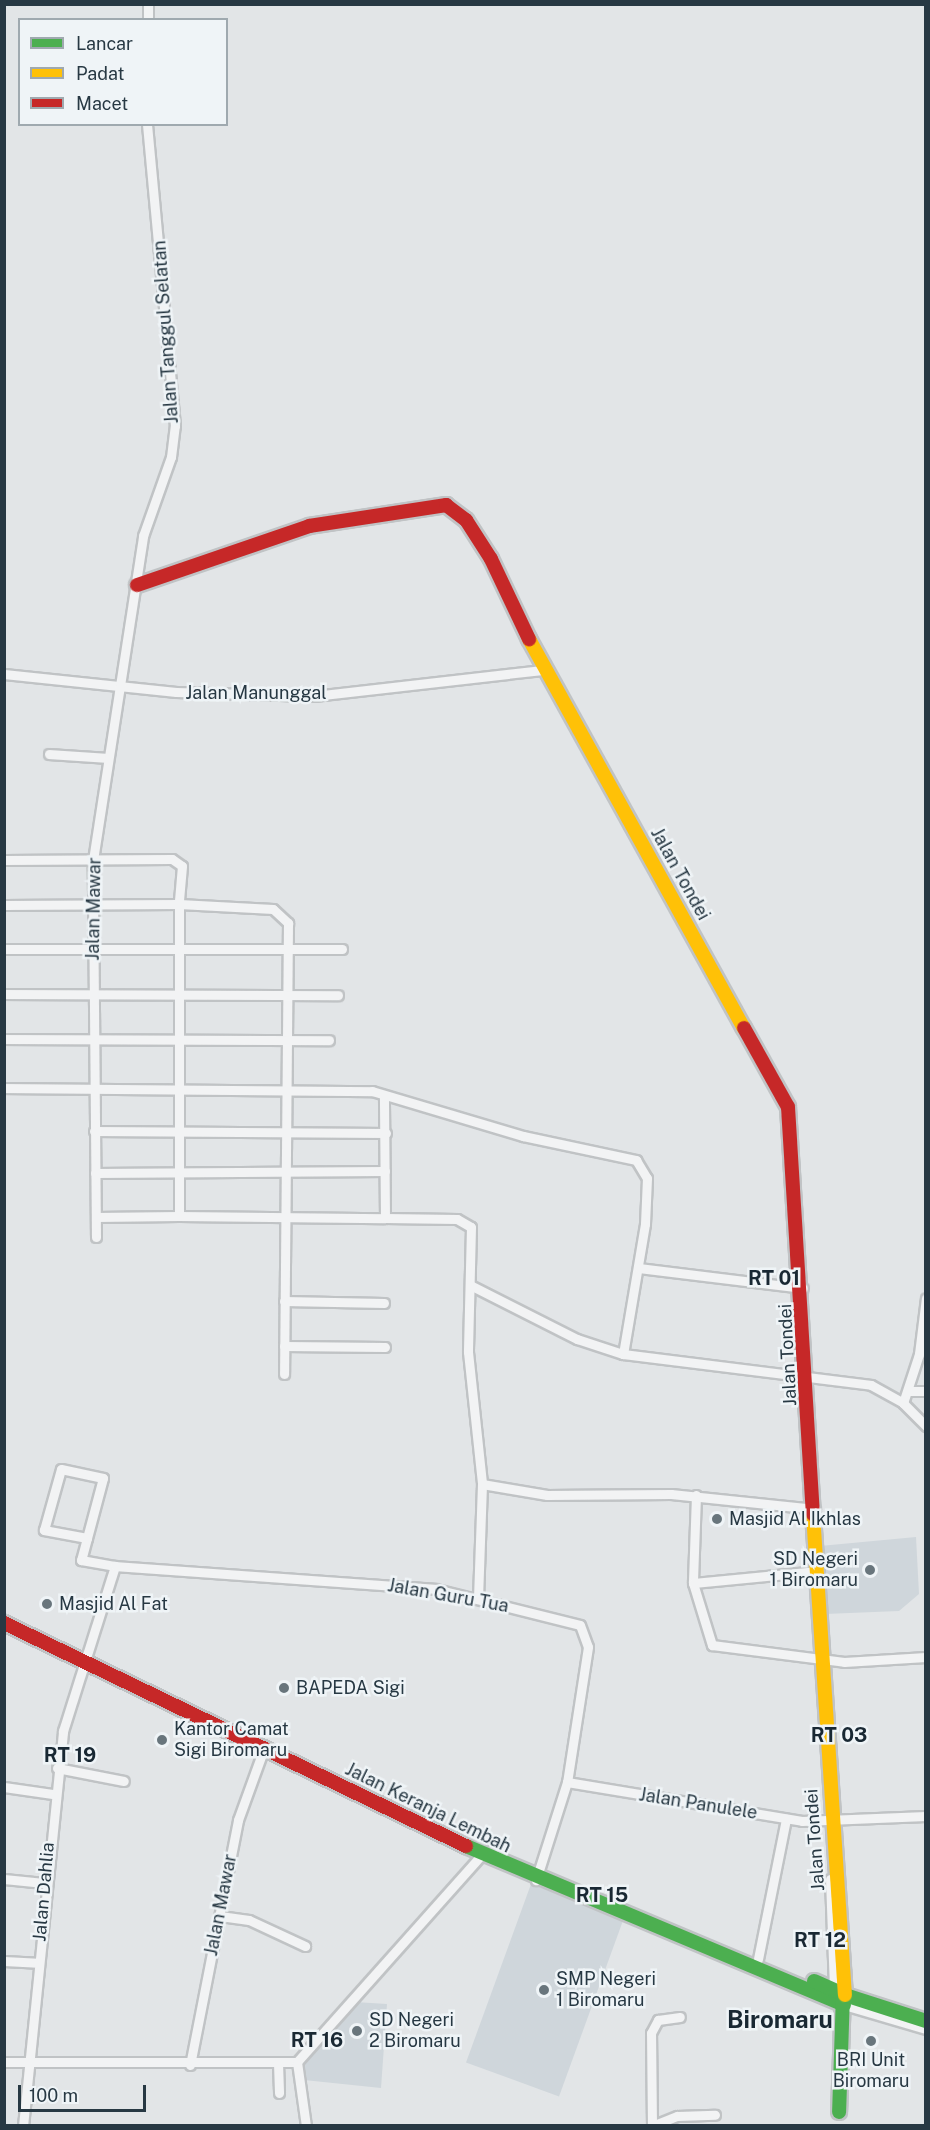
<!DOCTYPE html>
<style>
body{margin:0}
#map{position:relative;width:930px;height:2130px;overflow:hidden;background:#e2e5e7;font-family:"Public Sans",sans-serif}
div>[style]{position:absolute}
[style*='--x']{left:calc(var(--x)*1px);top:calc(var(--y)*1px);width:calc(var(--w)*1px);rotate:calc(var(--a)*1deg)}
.built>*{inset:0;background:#cfd6db;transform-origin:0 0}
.roads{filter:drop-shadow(2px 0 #c0c3c5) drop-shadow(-2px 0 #c0c3c5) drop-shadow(0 2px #c0c3c5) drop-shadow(0 -2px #c0c3c5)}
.street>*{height:9px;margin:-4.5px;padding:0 4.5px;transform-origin:4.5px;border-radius:4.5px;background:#f2f3f4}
.fast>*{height:14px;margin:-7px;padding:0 7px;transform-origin:7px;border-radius:7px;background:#4caf50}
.slow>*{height:14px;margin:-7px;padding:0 7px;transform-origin:7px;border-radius:7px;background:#ffc107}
.jam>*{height:14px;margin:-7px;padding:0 7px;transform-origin:7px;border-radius:7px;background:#c62828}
.dots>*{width:16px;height:16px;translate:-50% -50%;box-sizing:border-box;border:3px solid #eff4f7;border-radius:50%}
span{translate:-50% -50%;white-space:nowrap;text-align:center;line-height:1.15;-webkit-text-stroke:5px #eff4f7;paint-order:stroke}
.street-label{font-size:18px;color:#273843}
.poi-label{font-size:18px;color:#273843}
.left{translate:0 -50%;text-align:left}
.right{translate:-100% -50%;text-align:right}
.neighbourhood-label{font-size:20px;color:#192833;font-weight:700}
.district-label{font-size:24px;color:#192833;font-weight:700}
.frame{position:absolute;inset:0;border:6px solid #273843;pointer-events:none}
.legend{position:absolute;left:18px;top:18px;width:210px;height:108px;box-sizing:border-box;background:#eff4f7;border:2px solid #9fa9af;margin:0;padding:8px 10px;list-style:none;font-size:18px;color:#273843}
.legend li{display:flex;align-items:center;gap:12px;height:30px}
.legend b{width:30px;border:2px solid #9fa9af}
.scale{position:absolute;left:18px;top:2085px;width:128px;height:27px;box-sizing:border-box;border:3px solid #273843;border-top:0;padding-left:8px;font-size:18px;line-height:21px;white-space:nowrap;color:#273843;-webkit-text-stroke:4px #eff4f7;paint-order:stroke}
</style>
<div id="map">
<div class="built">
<i style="clip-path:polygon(916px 1537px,919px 1594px,899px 1611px,825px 1614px,820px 1546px)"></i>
<i style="left:531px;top:1884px;width:99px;height:190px;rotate:20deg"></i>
<i style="clip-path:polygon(355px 2002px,387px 2004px,381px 2088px,304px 2080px,304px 2059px)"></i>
</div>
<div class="roads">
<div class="street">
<i style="--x:148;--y:4;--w:16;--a:90"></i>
<i style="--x:4;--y:674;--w:173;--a:6"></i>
<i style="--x:176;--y:692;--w:138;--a:1.7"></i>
<i style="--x:314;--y:696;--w:230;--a:-6.5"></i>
<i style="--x:49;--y:754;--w:59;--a:3.9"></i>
<i style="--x:4;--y:860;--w:168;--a:-0.3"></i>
<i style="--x:172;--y:859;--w:12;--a:35"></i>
<i style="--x:182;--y:866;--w:38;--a:95"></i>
<i style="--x:179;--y:904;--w:94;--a:3"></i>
<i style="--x:273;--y:909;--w:21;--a:43"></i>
<i style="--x:288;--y:923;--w:451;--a:90.5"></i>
<i style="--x:4;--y:905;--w:175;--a:-0.3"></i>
<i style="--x:179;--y:904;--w:312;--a:90"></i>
<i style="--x:179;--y:1216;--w:206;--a:0.6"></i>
<i style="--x:385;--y:1218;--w:120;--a:-90.5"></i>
<i style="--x:4;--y:949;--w:338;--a:0"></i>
<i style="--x:4;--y:994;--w:334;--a:0.2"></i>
<i style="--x:4;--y:1039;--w:325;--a:0.2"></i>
<i style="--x:4;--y:1088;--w:368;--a:0.5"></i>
<i style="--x:372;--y:1091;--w:158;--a:16.6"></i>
<i style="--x:523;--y:1136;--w:116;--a:12"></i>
<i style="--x:636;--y:1160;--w:21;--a:59"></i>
<i style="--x:647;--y:1178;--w:46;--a:92.5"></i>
<i style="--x:645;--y:1224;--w:132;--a:99.6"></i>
<i style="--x:623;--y:1354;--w:250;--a:7.1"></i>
<i style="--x:871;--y:1385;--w:37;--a:29"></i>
<i style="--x:903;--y:1403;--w:33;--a:45"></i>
<i style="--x:94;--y:1131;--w:292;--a:0.4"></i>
<i style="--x:95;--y:1173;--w:290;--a:-0.4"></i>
<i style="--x:96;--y:1217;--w:83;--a:-0.7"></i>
<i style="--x:385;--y:1218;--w:72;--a:0.8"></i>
<i style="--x:457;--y:1219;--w:16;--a:30"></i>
<i style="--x:471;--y:1227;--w:125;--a:91.4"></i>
<i style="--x:468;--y:1352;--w:133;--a:83.9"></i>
<i style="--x:482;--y:1484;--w:115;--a:92"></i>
<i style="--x:96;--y:1237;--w:377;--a:-90.5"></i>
<i style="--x:93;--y:860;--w:328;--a:-81.2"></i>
<i style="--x:143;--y:536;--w:84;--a:-70.5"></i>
<i style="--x:171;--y:457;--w:31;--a:-83"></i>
<i style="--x:175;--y:426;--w:303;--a:-95.3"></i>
<i style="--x:639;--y:1268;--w:165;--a:7"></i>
<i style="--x:472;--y:1286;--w:118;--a:26.8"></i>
<i style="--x:577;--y:1339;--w:48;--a:18.1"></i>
<i style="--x:284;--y:1301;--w:100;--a:1.1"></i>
<i style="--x:284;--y:1346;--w:101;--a:0.6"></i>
<i style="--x:910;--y:1391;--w:16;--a:0"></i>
<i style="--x:903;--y:1403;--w:52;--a:-71.9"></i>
<i style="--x:919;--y:1354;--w:56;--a:-82.9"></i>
<i style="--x:482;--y:1484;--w:66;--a:9.6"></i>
<i style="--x:547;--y:1495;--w:124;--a:-0.5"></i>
<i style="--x:671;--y:1494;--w:145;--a:5.9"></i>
<i style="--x:696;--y:1495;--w:88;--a:92"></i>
<i style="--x:693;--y:1583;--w:65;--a:73"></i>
<i style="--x:712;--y:1645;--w:133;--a:7.3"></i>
<i style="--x:844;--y:1662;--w:82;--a:-3.5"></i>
<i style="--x:87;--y:1538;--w:44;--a:-169.5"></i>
<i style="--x:44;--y:1530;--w:63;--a:-74.4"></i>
<i style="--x:61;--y:1469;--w:43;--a:12.1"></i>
<i style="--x:103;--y:1478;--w:62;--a:104.9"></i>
<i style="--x:87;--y:1538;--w:23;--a:105"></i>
<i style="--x:81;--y:1560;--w:35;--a:10"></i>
<i style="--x:693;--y:1583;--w:126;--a:-5.5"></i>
<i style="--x:57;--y:1768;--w:68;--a:11"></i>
<i style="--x:567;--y:1782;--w:238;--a:9.4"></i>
<i style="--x:802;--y:1821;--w:124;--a:-2.3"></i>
<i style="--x:4;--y:1787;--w:49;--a:8.3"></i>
<i style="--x:4;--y:1879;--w:40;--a:5.7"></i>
<i style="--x:830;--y:1879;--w:111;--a:87.9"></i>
<i style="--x:220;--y:1916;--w:29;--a:8"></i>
<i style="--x:249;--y:1920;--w:62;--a:24.9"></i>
<i style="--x:758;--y:1959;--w:143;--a:-78.7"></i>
<i style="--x:4;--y:1961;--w:33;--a:3"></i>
<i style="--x:844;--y:2005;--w:85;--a:16.3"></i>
<i style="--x:4;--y:2062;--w:293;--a:0"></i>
<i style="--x:297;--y:2062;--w:280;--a:-48.3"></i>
<i style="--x:297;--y:2062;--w:65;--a:82"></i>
<i style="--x:278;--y:2063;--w:30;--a:88"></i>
<i style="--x:190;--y:2065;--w:250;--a:-78.9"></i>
<i style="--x:238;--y:1820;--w:77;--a:-70.1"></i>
<i style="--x:23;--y:2126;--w:397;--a:-84.2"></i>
<i style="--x:63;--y:1731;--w:173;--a:-72.5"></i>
<i style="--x:115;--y:1566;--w:322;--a:4.1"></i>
<i style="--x:436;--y:1589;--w:148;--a:14"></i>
<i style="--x:580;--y:1625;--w:23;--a:70"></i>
<i style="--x:588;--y:1647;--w:137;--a:98.8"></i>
<i style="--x:567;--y:1782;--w:103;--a:107.6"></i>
<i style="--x:652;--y:2126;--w:93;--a:-90.6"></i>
<i style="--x:651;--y:2033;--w:15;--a:-62"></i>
<i style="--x:658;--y:2020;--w:22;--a:-8"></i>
<i style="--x:652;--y:2126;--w:27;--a:-22"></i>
<i style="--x:677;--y:2116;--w:38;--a:-2"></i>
</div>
<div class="fast">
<i style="--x:466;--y:1846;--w:410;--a:22.8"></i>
<i style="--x:814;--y:1981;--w:32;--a:24"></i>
<i style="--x:843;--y:1994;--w:118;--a:91.9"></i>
<i style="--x:845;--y:1995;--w:85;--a:17.8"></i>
</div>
<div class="slow">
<i style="--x:529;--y:639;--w:444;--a:61.1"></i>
<i style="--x:813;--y:1514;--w:482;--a:86.2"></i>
</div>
<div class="jam">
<i style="--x:137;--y:585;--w:182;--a:-18.9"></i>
<i style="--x:309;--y:526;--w:139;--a:-8.7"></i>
<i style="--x:446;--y:505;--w:25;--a:37"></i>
<i style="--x:466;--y:520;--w:46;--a:57.3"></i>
<i style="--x:491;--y:559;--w:89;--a:64.6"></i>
<i style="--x:744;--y:1028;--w:90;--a:60.9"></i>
<i style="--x:788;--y:1107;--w:408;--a:86.5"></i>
<i style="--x:4;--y:1623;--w:513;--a:25.77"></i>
</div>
</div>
<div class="dots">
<i style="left:717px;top:1519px;background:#68757c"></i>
<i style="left:870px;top:1570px;background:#68757c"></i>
<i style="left:47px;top:1604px;background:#68757c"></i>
<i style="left:284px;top:1688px;background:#68757c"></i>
<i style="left:162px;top:1740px;background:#68757c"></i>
<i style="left:544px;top:1990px;background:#68757c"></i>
<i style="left:357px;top:2031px;background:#68757c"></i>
<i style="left:871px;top:2041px;background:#68757c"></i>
</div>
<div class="street-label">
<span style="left:166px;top:332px;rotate:-94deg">Jalan Tanggul Selatan</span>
<span style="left:256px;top:693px">Jalan Manunggal</span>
<span style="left:680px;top:874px;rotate:61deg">Jalan Tondei</span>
<span style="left:94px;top:909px;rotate:-89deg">Jalan Mawar</span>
<span style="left:788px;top:1355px;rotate:-93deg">Jalan Tondei</span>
<span style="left:448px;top:1596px;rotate:10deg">Jalan Guru Tua</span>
<span style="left:698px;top:1804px;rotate:9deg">Jalan Panulele</span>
<span style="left:428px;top:1808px;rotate:26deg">Jalan Keranja Lembah</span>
<span style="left:815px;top:1840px;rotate:-94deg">Jalan Tondei</span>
<span style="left:44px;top:1892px;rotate:-85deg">Jalan Dahlia</span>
<span style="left:221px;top:1905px;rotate:-79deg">Jalan Mawar</span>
</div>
<div class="poi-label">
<span class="left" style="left:729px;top:1519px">Masjid Al Ikhlas</span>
<span class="right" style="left:858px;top:1570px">SD Negeri<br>1 Biromaru</span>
<span class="left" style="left:59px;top:1604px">Masjid Al Fat</span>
<span class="left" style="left:296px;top:1688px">BAPEDA Sigi</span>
<span class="left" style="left:174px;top:1740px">Kantor Camat<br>Sigi Biromaru</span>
<span class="left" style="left:556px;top:1990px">SMP Negeri<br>1 Biromaru</span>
<span class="left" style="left:369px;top:2031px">SD Negeri<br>2 Biromaru</span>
<span style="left:871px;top:2071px">BRI Unit<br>Biromaru</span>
</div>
<div class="neighbourhood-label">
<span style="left:774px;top:1278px">RT 01</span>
<span style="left:839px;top:1735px">RT 03</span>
<span style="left:70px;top:1755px">RT 19</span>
<span style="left:602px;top:1895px">RT 15</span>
<span style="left:820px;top:1940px">RT 12</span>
<span style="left:317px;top:2040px">RT 16</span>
</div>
<div class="district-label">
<span style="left:780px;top:2020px">Biromaru</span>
</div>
<div class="frame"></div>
<ul class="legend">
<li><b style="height:8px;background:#4caf50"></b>Lancar</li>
<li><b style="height:8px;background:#ffc107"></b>Padat</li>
<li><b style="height:8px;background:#c62828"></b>Macet</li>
</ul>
<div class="scale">100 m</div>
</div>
